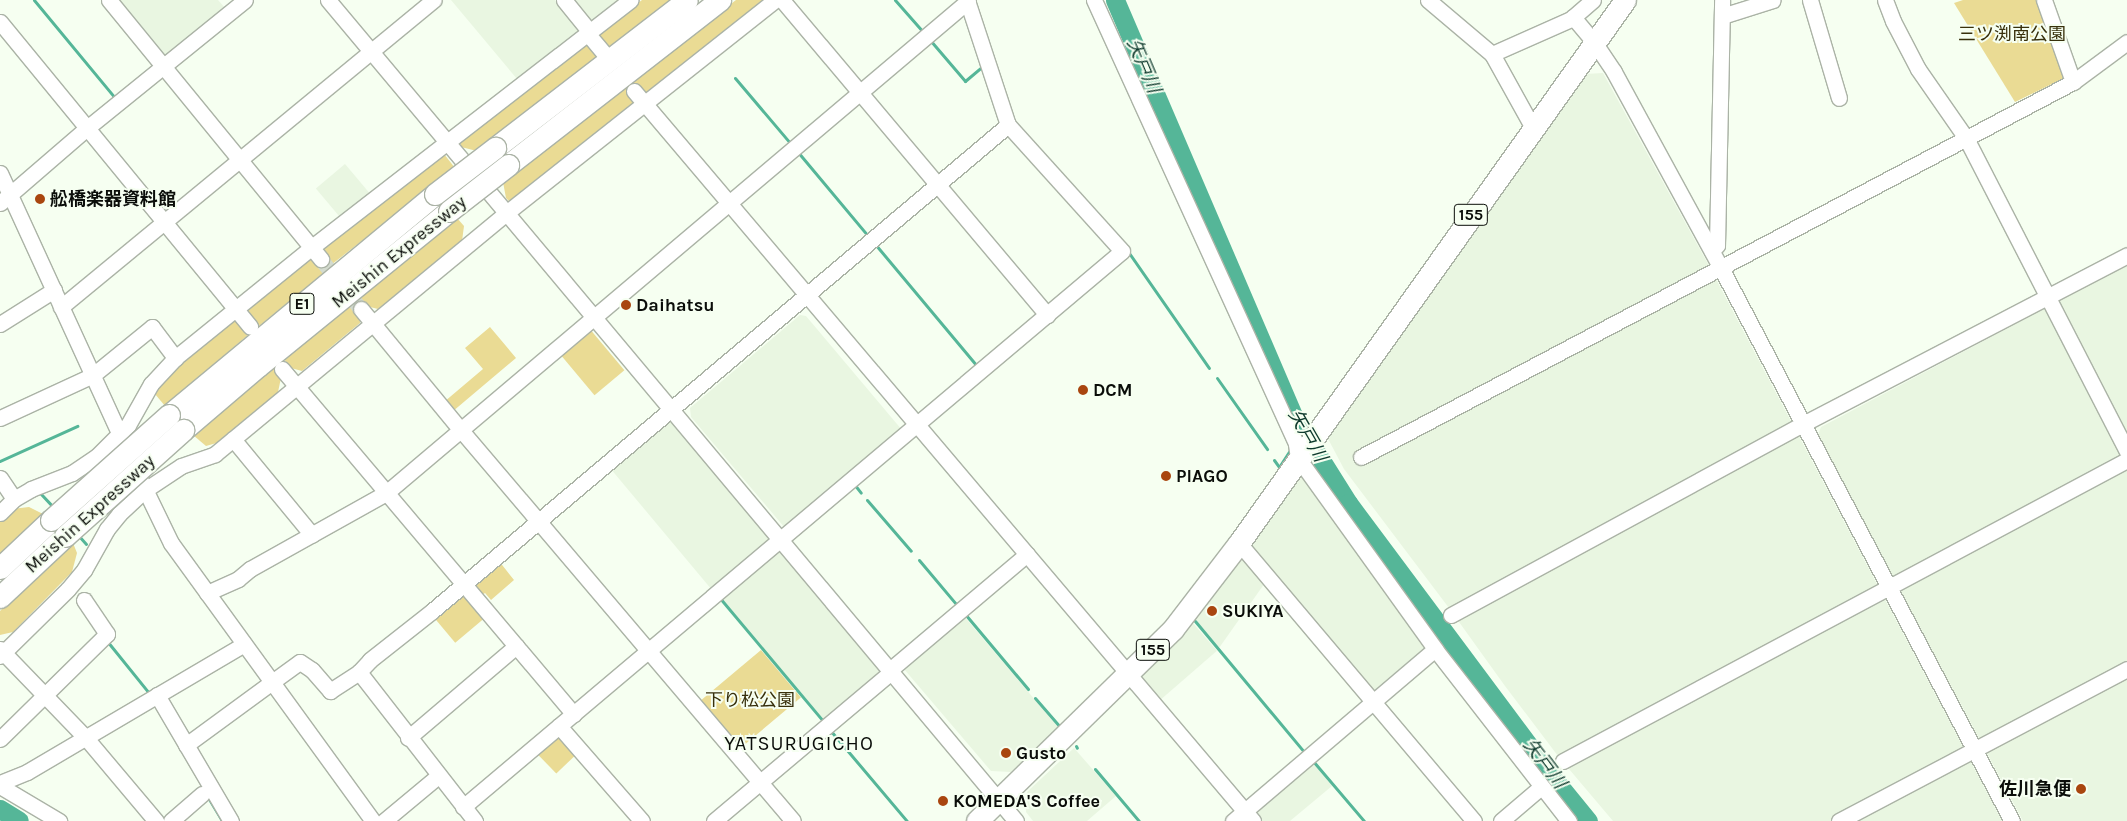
<!DOCTYPE html>
<meta charset="utf-8">
<style>
body{margin:0}
#map{position:relative;width:2127px;height:821px;overflow:hidden;background:#f6fff1;font-family:Karla,"Noto Sans JP",sans-serif}
div>[style]{position:absolute}
[style*='--x']{left:calc(var(--x)*1px);top:calc(var(--y)*1px);width:calc(var(--w)*1px);rotate:calc(var(--a)*1deg)}
.built>*{inset:0;background:#e9f6e1;transform-origin:0 0}
.green>*{inset:0;background:#eadb94;transform-origin:0 0}
.stream>*{height:3px;margin:-1.5px;padding:0 1.5px;transform-origin:1.5px;border-radius:1.5px;background:#55b698}
.river>*{height:19px;margin:-9.5px;padding:0 9.5px;transform-origin:9.5px;border-radius:9.5px;background:#55b698}
.minor-tunnel>*{height:15px;margin-top:-7.5px;transform-origin:0;background:repeating-linear-gradient(90deg,#d3dbce 0 15px,transparent 0 23px)}
.roads{filter:drop-shadow(1px 0 #abb3a6) drop-shadow(-1px 0 #abb3a6) drop-shadow(0 1px #abb3a6) drop-shadow(0 -1px #abb3a6)}
.minor>*{height:15px;margin:-7.5px;padding:0 7.5px;transform-origin:7.5px;border-radius:7.5px;background:#fff}
.highway>*{height:21px;margin:-10.5px;padding:0 10.5px;transform-origin:10.5px;border-radius:10.5px;background:#fff}
.bridges{filter:drop-shadow(1px 0 #abb3a6) drop-shadow(-1px 0 #abb3a6) drop-shadow(0 1px #abb3a6) drop-shadow(0 -1px #abb3a6)}
.highway-bridge>*{height:21px;margin:-10.5px;padding:0 10.5px;transform-origin:10.5px;border-radius:10.5px;background:#fff}
.dots>*{width:14px;height:14px;translate:-50% -50%;box-sizing:border-box;border:2px solid #f6fff1;border-radius:50%}
span{translate:-50% -50%;white-space:nowrap;text-align:center;line-height:1.15;-webkit-text-stroke:4px #f6fff1;paint-order:stroke}
.shield-label span{padding:1px 4px;background:#f6fff1;border:1px solid;border-radius:4px;-webkit-text-stroke-width:0}
.shield-label{font-size:16px;color:#0a0d09;font-weight:700}
.park-label{font-size:18px;color:#38300c}
.poi-label{font-size:18px;color:#0a0d09;font-weight:700}
.left{translate:0 -50%;text-align:left}
.right{translate:-100% -50%;text-align:right}
.street-label{font-size:18px;color:#0a0d09}
.water-label{font-size:19px;color:#0e3a2d;font-style:italic}
.quarter-label{font-size:20px;color:#0a0d09;letter-spacing:1px}
</style>
<div id="map">
<div class="built">
<i style="clip-path:polygon(116px 0,218px 0,226px 9px,164px 58px)"></i>
<i style="clip-path:polygon(451px 0,555px 0,581px 31px,517px 79px)"></i>
<i style="clip-path:polygon(570px 0,621px 0,589px 24px)"></i>
<i style="clip-path:polygon(1603px 73px,1708px 264px,2002px 821px,1613px 821px,1558px 756px,1505px 686px,1449px 608px,1344px 469px,1325px 433px,1585px 74px)"></i>
<i style="left:345px;top:164px;width:38px;height:38px;rotate:50deg"></i>
<i style="clip-path:polygon(2127px 265px,2127px 821px,2023px 821px,1818px 435px,1821px 427px)"></i>
<i style="clip-path:polygon(800px 315px,806px 316px,902px 430px,785px 528px,691px 417px,690px 408px)"></i>
<i style="clip-path:polygon(669px 420px,768px 538px,768px 543px,712px 590px,610px 468px)"></i>
<i style="clip-path:polygon(1303px 472px,1430px 648px,1375px 695px,1250px 546px)"></i>
<i style="clip-path:polygon(775px 551px,779px 551px,881px 673px,826px 723px,720px 596px)"></i>
<i style="clip-path:polygon(1243px 552px,1267px 580px,1219px 648px,1195px 619px)"></i>
<i style="clip-path:polygon(963px 615px,1058px 727px,1011px 772px,991px 771px,904px 669px,904px 664px)"></i>
<i style="left:1192px;top:622px;width:38px;height:79px;rotate:49deg"></i>
<i style="clip-path:polygon(1074px 748px,1116px 796px,1087px 821px,1033px 821px,1026px 812px,1027px 792px)"></i>
<i style="clip-path:polygon(1312px 761px,1332px 786px,1290px 821px,1257px 821px,1250px 812px)"></i>
</div>
<div class="green">
<i style="clip-path:polygon(642px 0,672px 0,606px 51px,594px 37px)"></i>
<i style="clip-path:polygon(736px 0,767px 0,647px 95px,642px 93px,632px 81px)"></i>
<i style="clip-path:polygon(1963px 0,2036px 0,2066px 77px,2015px 102px,1954px 3px)"></i>
<i style="clip-path:polygon(588px 40px,601px 55px,477px 151px,461px 147px,461px 140px)"></i>
<i style="clip-path:polygon(625px 86px,635px 99px,636px 103px,510px 202px,506px 198px,503px 182px)"></i>
<i style="clip-path:polygon(439px 153px,444px 154px,455px 168px,331px 265px,321px 251px,323px 244px)"></i>
<i style="clip-path:polygon(457px 218px,464px 226px,462px 241px,378px 309px,366px 306px,358px 297px)"></i>
<i style="clip-path:polygon(307px 257px,314px 260px,324px 273px,259px 326px,247px 311px,247px 306px)"></i>
<i style="clip-path:polygon(350px 303px,360px 315px,360px 323px,302px 371px,291px 368px,283px 358px)"></i>
<i style="clip-path:polygon(234px 319px,248px 335px,165px 406px,155px 394px,163px 378px)"></i>
<i style="clip-path:polygon(490px 327px,516px 358px,452px 412px,444px 402px,483px 369px,465px 348px)"></i>
<i style="left:589px;top:328px;width:55px;height:39px;rotate:50deg"></i>
<i style="clip-path:polygon(273px 367px,281px 378px,278px 392px,220px 442px,206px 446px,193px 435px)"></i>
<i style="clip-path:polygon(29px 507px,43px 514px,0 556px,0 520px,12px 509px)"></i>
<i style="clip-path:polygon(73px 543px,77px 553px,72px 572px,13px 632px,0 635px,0 611px)"></i>
<i style="clip-path:polygon(499px 561px,514px 580px,491px 600px,485px 593px,479px 597px,470px 586px)"></i>
<i style="left:464px;top:591px;width:34px;height:40px;rotate:50deg"></i>
<i style="left:761px;top:650px;width:62px;height:81px;rotate:50deg"></i>
<i style="left:557px;top:734px;width:28px;height:28px;rotate:46deg"></i>
</div>
<div class="stream">
<i style="--x:34;--y:0;--w:129;--a:50.4"></i>
<i style="--x:895;--y:0;--w:44;--a:48.7"></i>
<i style="--x:930;--y:40;--w:54;--a:49.5"></i>
<i style="--x:965;--y:81;--w:25;--a:-40"></i>
<i style="--x:735;--y:78;--w:87;--a:49.7"></i>
<i style="--x:797;--y:151;--w:111;--a:50.1"></i>
<i style="--x:875;--y:244;--w:160;--a:50.1"></i>
<i style="--x:1129;--y:253;--w:140;--a:55.2"></i>
<i style="--x:1217;--y:378;--w:87;--a:54.8"></i>
<i style="--x:1274;--y:460;--w:9;--a:54"></i>
<i style="--x:1279;--y:467;--w:20;--a:-57"></i>
<i style="--x:0;--y:461;--w:85;--a:-24.4"></i>
<i style="--x:854;--y:484;--w:11;--a:52"></i>
<i style="--x:41;--y:494;--w:19;--a:47"></i>
<i style="--x:867;--y:500;--w:67;--a:49.2"></i>
<i style="--x:78;--y:535;--w:12;--a:48"></i>
<i style="--x:919;--y:560;--w:57;--a:49.9"></i>
<i style="--x:719;--y:597;--w:163;--a:50"></i>
<i style="--x:965;--y:614;--w:98;--a:50"></i>
<i style="--x:1195;--y:621;--w:172;--a:50.2"></i>
<i style="--x:107;--y:641;--w:67;--a:51.1"></i>
<i style="--x:1035;--y:698;--w:37;--a:49"></i>
<i style="--x:830;--y:730;--w:119;--a:49.8"></i>
<i style="--x:1076;--y:746;--w:2;--a:63"></i>
<i style="--x:1313;--y:761;--w:79;--a:49.6"></i>
<i style="--x:1095;--y:769;--w:68;--a:49.8"></i>
<i style="--x:206;--y:794;--w:31;--a:59"></i>
</div>
<div class="river">
<i style="--x:1115;--y:0;--w:454;--a:66.8"></i>
<i style="--x:1294;--y:417;--w:102;--a:57.9"></i>
<i style="--x:1348;--y:503;--w:349;--a:53.3"></i>
<i style="--x:1557;--y:783;--w:49;--a:50.8"></i>
<i style="--x:0;--y:809;--w:22;--a:32"></i>
</div>
<div class="minor-tunnel">
<i style="--x:321;--y:259;--w:64;--a:51.3"></i>
</div>
<div class="roads">
<div class="minor">
<i style="--x:109;--y:0;--w:335;--a:50.7"></i>
<i style="--x:328;--y:0;--w:1071;--a:50.04"></i>
<i style="--x:564;--y:0;--w:40;--a:51"></i>
<i style="--x:782;--y:0;--w:412;--a:49.9"></i>
<i style="--x:1094;--y:0;--w:488;--a:65.5"></i>
<i style="--x:1296;--y:444;--w:14;--a:82"></i>
<i style="--x:1298;--y:458;--w:235;--a:54.3"></i>
<i style="--x:1435;--y:649;--w:218;--a:52.1"></i>
<i style="--x:1428;--y:0;--w:84;--a:40.2"></i>
<i style="--x:1492;--y:54;--w:85;--a:61"></i>
<i style="--x:1810;--y:0;--w:102;--a:73.5"></i>
<i style="--x:1885;--y:0;--w:22;--a:69"></i>
<i style="--x:1893;--y:21;--w:54;--a:62.5"></i>
<i style="--x:1918;--y:69;--w:84;--a:55.2"></i>
<i style="--x:1966;--y:138;--w:352;--a:62.8"></i>
<i style="--x:2044;--y:0;--w:87;--a:70.5"></i>
<i style="--x:1722;--y:16;--w:53;--a:-17.4"></i>
<i style="--x:1573;--y:17;--w:33;--a:50"></i>
<i style="--x:1594;--y:42;--w:36;--a:56"></i>
<i style="--x:1614;--y:72;--w:223;--a:61.4"></i>
<i style="--x:1721;--y:268;--w:625;--a:62.25"></i>
<i style="--x:0;--y:22;--w:394;--a:50.6"></i>
<i style="--x:587;--y:33;--w:25;--a:50"></i>
<i style="--x:1492;--y:54;--w:86;--a:-23.9"></i>
<i style="--x:1571;--y:19;--w:29;--a:-41"></i>
<i style="--x:634;--y:91;--w:957;--a:49.7"></i>
<i style="--x:0;--y:173;--w:296;--a:65.4"></i>
<i style="--x:0;--y:203;--w:115;--a:-40.8"></i>
<i style="--x:87;--y:128;--w:203;--a:-39"></i>
<i style="--x:1712;--y:251;--w:8;--a:-50"></i>
<i style="--x:1717;--y:245;--w:245;--a:-88.8"></i>
<i style="--x:61;--y:307;--w:483;--a:-39.5"></i>
<i style="--x:361;--y:309;--w:156;--a:50.5"></i>
<i style="--x:460;--y:429;--w:514;--a:49.65"></i>
<i style="--x:0;--y:324;--w:64;--a:-32.2"></i>
<i style="--x:282;--y:369;--w:452;--a:49.8"></i>
<i style="--x:0;--y:418;--w:102;--a:-24.8"></i>
<i style="--x:93;--y:375;--w:76;--a:-39.1"></i>
<i style="--x:152;--y:327;--w:39;--a:53"></i>
<i style="--x:233;--y:439;--w:124;--a:50.5"></i>
<i style="--x:1361;--y:457;--w:805;--a:-27.78"></i>
<i style="--x:2073;--y:82;--w:67;--a:-36.5"></i>
<i style="--x:0;--y:478;--w:25;--a:56"></i>
<i style="--x:141;--y:481;--w:69;--a:64.2"></i>
<i style="--x:171;--y:543;--w:344;--a:54"></i>
<i style="--x:0;--y:513;--w:20;--a:-45"></i>
<i style="--x:14;--y:499;--w:20;--a:-30"></i>
<i style="--x:31;--y:489;--w:44;--a:-21.3"></i>
<i style="--x:72;--y:473;--w:29;--a:-34"></i>
<i style="--x:96;--y:457;--w:45;--a:-45"></i>
<i style="--x:128;--y:425;--w:47;--a:-60.7"></i>
<i style="--x:151;--y:384;--w:35;--a:-47"></i>
<i style="--x:175;--y:358;--w:176;--a:-39"></i>
<i style="--x:312;--y:247;--w:403;--a:-37.8"></i>
<i style="--x:1239;--y:543;--w:364;--a:49.8"></i>
<i style="--x:207;--y:593;--w:34;--a:-24"></i>
<i style="--x:238;--y:579;--w:16;--a:-40"></i>
<i style="--x:250;--y:569;--w:156;--a:-29.2"></i>
<i style="--x:386;--y:493;--w:762;--a:-40.21"></i>
<i style="--x:1451;--y:615;--w:400;--a:-28.5"></i>
<i style="--x:1803;--y:424;--w:365;--a:-27.5"></i>
<i style="--x:0;--y:649;--w:124;--a:46"></i>
<i style="--x:86;--y:738;--w:109;--a:49.9"></i>
<i style="--x:0;--y:656;--w:95;--a:-44.6"></i>
<i style="--x:68;--y:589;--w:25;--a:-50"></i>
<i style="--x:84;--y:570;--w:47;--a:-60.7"></i>
<i style="--x:107;--y:529;--w:19;--a:-51"></i>
<i style="--x:119;--y:514;--w:35;--a:-43"></i>
<i style="--x:145;--y:490;--w:43;--a:-33.7"></i>
<i style="--x:181;--y:466;--w:36;--a:-19"></i>
<i style="--x:215;--y:454;--w:376;--a:-39.6"></i>
<i style="--x:505;--y:214;--w:345;--a:-38.4"></i>
<i style="--x:891;--y:669;--w:178;--a:-40.2"></i>
<i style="--x:272;--y:682;--w:34;--a:-36"></i>
<i style="--x:300;--y:662;--w:14;--a:34"></i>
<i style="--x:312;--y:670;--w:28;--a:49"></i>
<i style="--x:330;--y:691;--w:35;--a:-33"></i>
<i style="--x:157;--y:695;--w:146;--a:59.6"></i>
<i style="--x:559;--y:726;--w:126;--a:48.9"></i>
<i style="--x:408;--y:738;--w:142;--a:-40.4"></i>
<i style="--x:0;--y:739;--w:150;--a:-44.5"></i>
<i style="--x:107;--y:634;--w:41;--a:-124.1"></i>
<i style="--x:186;--y:745;--w:107;--a:-36.2"></i>
<i style="--x:1563;--y:761;--w:639;--a:-28.09"></i>
<i style="--x:0;--y:783;--w:29;--a:-22"></i>
<i style="--x:27;--y:772;--w:252;--a:-30.5"></i>
<i style="--x:0;--y:786;--w:69;--a:30.7"></i>
<i style="--x:463;--y:807;--w:862;--a:-40.15"></i>
<i style="--x:1122;--y:251;--w:170;--a:-132.1"></i>
<i style="--x:1008;--y:125;--w:132;--a:-108.2"></i>
<i style="--x:171;--y:821;--w:41;--a:-41.1"></i>
<i style="--x:384;--y:821;--w:70;--a:-39.8"></i>
<i style="--x:475;--y:821;--w:189;--a:-127.9"></i>
<i style="--x:359;--y:672;--w:16;--a:-47"></i>
<i style="--x:370;--y:660;--w:79;--a:-38.3"></i>
<i style="--x:432;--y:611;--w:754;--a:-40.16"></i>
<i style="--x:714;--y:821;--w:233;--a:-40.1"></i>
<i style="--x:1233;--y:821;--w:265;--a:-40.4"></i>
<i style="--x:1501;--y:821;--w:52;--a:-40.4"></i>
<i style="--x:1839;--y:821;--w:326;--a:-27.8"></i>
</div>
<div class="highway">
<i style="--x:495;--y:148;--w:242;--a:-37.6"></i>
<i style="--x:508;--y:165;--w:269;--a:-37.9"></i>
<i style="--x:169;--y:415;--w:346;--a:-39.7"></i>
<i style="--x:183;--y:430;--w:99;--a:-40.5"></i>
<i style="--x:258;--y:366;--w:246;--a:-39.1"></i>
<i style="--x:0;--y:568;--w:70;--a:-43.3"></i>
<i style="--x:0;--y:597;--w:89;--a:-43.2"></i>
<i style="--x:977;--y:821;--w:274;--a:-44.4"></i>
<i style="--x:1173;--y:629;--w:108;--a:-52.5"></i>
<i style="--x:1239;--y:543;--w:666;--a:-54.59"></i>
</div>
</div>
<div class="bridges">
<div class="highway-bridge">
<i style="--x:435;--y:194;--w:76;--a:-37.5"></i>
<i style="--x:449;--y:211;--w:75;--a:-37.9"></i>
<i style="--x:51;--y:520;--w:158;--a:-41.7"></i>
<i style="--x:65;--y:536;--w:159;--a:-41.9"></i>
</div>
</div>
<div class="dots">
<i style="left:40px;top:199px;background:#a9460f"></i>
<i style="left:626px;top:305px;background:#a9460f"></i>
<i style="left:1083px;top:390px;background:#a9460f"></i>
<i style="left:1166px;top:476px;background:#a9460f"></i>
<i style="left:1212px;top:611px;background:#a9460f"></i>
<i style="left:1006px;top:753px;background:#a9460f"></i>
<i style="left:2081px;top:789px;background:#a9460f"></i>
<i style="left:943px;top:801px;background:#a9460f"></i>
</div>
<div class="shield-label">
<span style="left:1471px;top:215px">155</span>
<span style="left:302px;top:304px">E1</span>
<span style="left:1153px;top:650px">155</span>
</div>
<div class="park-label">
<span style="left:2012px;top:34px">三ツ渕南公園</span>
<span style="left:750px;top:700px">下り松公園</span>
</div>
<div class="poi-label">
<span class="left" style="left:50px;top:199px">舩橋楽器資料館</span>
<span class="left" style="left:636px;top:305px">Daihatsu</span>
<span class="left" style="left:1093px;top:390px">DCM</span>
<span class="left" style="left:1176px;top:476px">PIAGO</span>
<span class="left" style="left:1222px;top:611px">SUKIYA</span>
<span class="left" style="left:1016px;top:753px">Gusto</span>
<span class="right" style="left:2071px;top:789px">佐川急便</span>
<span class="left" style="left:953px;top:801px">KOMEDA'S Coffee</span>
</div>
<div class="street-label">
<span style="left:399px;top:252px;rotate:-39deg">Meishin Expressway</span>
<span style="left:90px;top:514px;rotate:-42deg">Meishin Expressway</span>
</div>
<div class="water-label">
<span style="left:1143px;top:66px;rotate:67deg">矢戸川</span>
<span style="left:1307px;top:436px;rotate:60deg">矢戸川</span>
<span style="left:1544px;top:764px;rotate:53deg">矢戸川</span>
</div>
<div class="quarter-label">
<span style="left:799px;top:743px">YATSURUGICHO</span>
</div>
</div>
